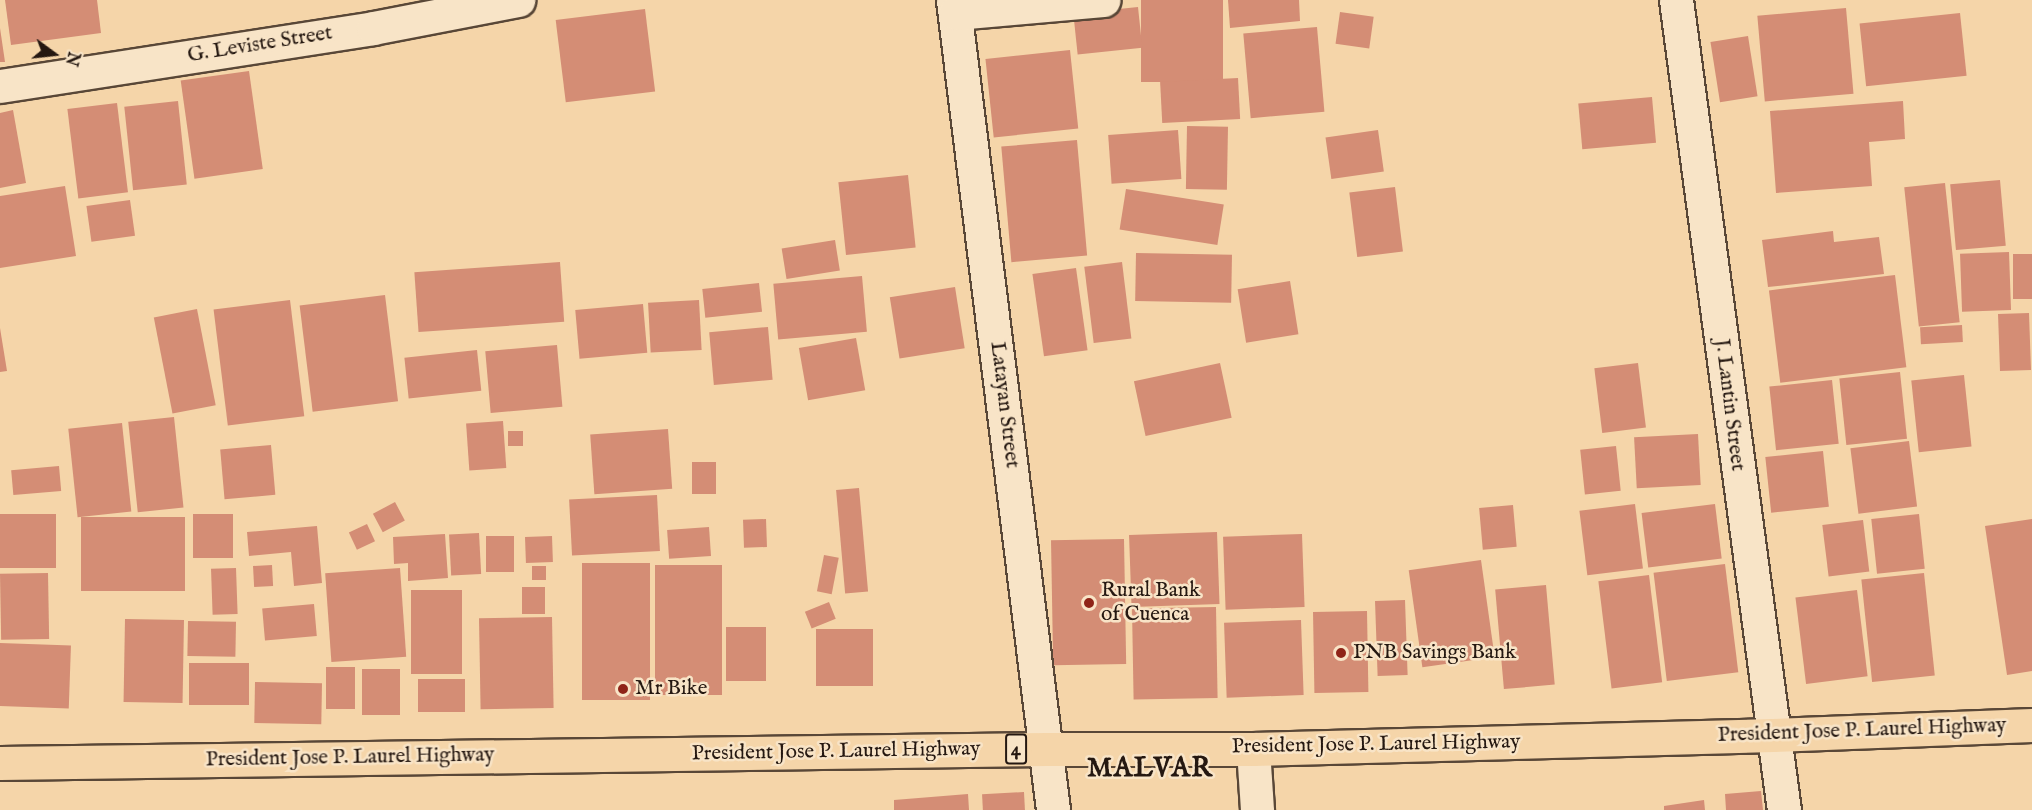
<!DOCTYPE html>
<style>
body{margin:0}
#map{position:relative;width:2032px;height:810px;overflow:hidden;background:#f5d5a9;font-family:"IM FELL English",serif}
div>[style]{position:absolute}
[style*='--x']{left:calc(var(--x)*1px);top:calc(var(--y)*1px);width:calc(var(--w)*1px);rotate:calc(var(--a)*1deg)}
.building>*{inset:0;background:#d48d75;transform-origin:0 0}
.roads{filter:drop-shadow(2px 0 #594737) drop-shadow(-2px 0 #594737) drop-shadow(0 2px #594737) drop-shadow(0 -2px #594737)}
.street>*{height:33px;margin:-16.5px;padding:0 16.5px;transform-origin:16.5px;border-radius:16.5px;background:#f8e4c7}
.highway>*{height:33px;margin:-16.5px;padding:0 16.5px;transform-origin:16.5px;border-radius:16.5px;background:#f5d5a9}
.dots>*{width:16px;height:16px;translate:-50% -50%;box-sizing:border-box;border:3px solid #f8e4c7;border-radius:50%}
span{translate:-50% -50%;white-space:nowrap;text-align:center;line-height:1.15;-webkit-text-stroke:5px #f8e4c7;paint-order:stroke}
.shield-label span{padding:2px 4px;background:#f8e4c7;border:2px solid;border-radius:4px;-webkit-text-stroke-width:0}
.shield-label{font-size:20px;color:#251811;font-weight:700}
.street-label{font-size:21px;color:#251811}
.poi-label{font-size:21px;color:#251811}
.left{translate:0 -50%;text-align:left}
.district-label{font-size:27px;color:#251811;font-weight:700;letter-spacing:1.5px}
.north{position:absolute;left:24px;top:24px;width:60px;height:60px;-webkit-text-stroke:4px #f8e4c7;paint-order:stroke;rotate:105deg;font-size:16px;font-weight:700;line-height:24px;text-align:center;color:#251811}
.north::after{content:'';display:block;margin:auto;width:21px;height:27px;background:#251811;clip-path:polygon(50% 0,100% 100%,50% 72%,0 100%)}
</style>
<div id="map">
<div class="building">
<i style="clip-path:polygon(5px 0,97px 0,101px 33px,11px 45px)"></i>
<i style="left:1141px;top:0;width:82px;height:82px"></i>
<i style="clip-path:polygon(1228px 0,1299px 0,1300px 21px,1230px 28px)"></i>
<i style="left:1138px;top:7px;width:41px;height:65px;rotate:84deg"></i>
<i style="left:1846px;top:8px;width:86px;height:89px;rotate:85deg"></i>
<i style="left:645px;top:9px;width:83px;height:90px;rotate:83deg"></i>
<i style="left:1340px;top:12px;width:34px;height:32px;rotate:8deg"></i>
<i style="left:1960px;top:13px;width:63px;height:101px;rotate:84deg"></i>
<i style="left:1317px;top:27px;width:85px;height:74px;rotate:85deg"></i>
<i style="clip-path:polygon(0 28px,5px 62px,0 62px)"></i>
<i style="left:1748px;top:36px;width:61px;height:38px;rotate:81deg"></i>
<i style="left:1070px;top:50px;width:79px;height:85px;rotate:84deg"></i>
<i style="left:249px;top:71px;width:99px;height:69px;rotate:82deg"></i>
<i style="left:1238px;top:78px;width:41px;height:78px;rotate:87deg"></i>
<i style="left:1652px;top:97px;width:46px;height:74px;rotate:85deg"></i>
<i style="left:178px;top:101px;width:84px;height:54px;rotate:84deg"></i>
<i style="clip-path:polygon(1903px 101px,1905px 139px,1869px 142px,1872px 186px,1776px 193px,1770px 111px)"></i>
<i style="left:117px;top:103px;width:90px;height:50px;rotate:83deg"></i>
<i style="clip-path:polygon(13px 110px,26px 183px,0 188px,0 113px)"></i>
<i style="left:1187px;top:126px;width:41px;height:63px;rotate:1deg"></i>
<i style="left:1178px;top:130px;width:49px;height:70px;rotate:86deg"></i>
<i style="left:1378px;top:130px;width:42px;height:53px;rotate:82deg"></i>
<i style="left:1077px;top:140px;width:116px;height:76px;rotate:85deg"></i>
<i style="left:908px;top:175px;width:73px;height:70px;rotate:84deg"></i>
<i style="left:2000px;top:180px;width:66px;height:50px;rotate:85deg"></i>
<i style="left:1945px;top:183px;width:140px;height:41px;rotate:84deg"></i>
<i style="clip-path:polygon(65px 186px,76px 256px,0 268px,0 196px)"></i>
<i style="left:1395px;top:187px;width:65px;height:46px;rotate:83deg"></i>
<i style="left:1126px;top:189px;width:99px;height:41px;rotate:9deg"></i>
<i style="left:130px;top:200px;width:36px;height:44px;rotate:82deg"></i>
<i style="clip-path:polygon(1833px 231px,1834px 242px,1879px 237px,1884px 274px,1768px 287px,1762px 240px)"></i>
<i style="left:835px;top:240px;width:31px;height:54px;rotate:81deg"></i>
<i style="left:2009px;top:252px;width:58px;height:49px;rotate:88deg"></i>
<i style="left:1136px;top:253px;width:96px;height:48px;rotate:1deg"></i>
<i style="left:2032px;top:254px;width:45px;height:19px;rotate:90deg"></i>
<i style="left:560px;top:262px;width:60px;height:146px;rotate:86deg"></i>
<i style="left:1122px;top:262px;width:77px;height:38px;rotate:83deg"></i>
<i style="left:1076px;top:268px;width:83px;height:44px;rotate:82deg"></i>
<i style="left:1895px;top:275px;width:93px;height:127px;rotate:83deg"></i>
<i style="left:862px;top:276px;width:56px;height:89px;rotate:85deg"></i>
<i style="left:1290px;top:281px;width:54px;height:53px;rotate:81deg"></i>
<i style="left:759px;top:283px;width:29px;height:57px;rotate:84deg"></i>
<i style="left:955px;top:287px;width:62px;height:66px;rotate:81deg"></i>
<i style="left:385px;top:295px;width:107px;height:86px;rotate:83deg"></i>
<i style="left:290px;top:300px;width:117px;height:77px;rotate:83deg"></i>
<i style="left:699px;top:300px;width:50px;height:51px;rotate:87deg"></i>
<i style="left:643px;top:304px;width:49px;height:68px;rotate:85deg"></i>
<i style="left:197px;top:309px;width:98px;height:44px;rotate:79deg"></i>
<i style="left:2029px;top:313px;width:57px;height:31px;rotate:88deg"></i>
<i style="left:1962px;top:325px;width:17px;height:42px;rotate:87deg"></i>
<i style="left:768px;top:327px;width:53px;height:59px;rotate:85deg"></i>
<i style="clip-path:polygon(0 328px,7px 371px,0 372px)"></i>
<i style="left:856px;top:338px;width:53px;height:58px;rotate:80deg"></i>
<i style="left:557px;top:345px;width:62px;height:72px;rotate:85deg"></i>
<i style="left:477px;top:350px;width:41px;height:73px;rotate:84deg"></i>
<i style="left:1220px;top:363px;width:56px;height:88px;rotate:78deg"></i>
<i style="left:1638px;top:363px;width:65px;height:44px;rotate:83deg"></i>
<i style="left:1900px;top:372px;width:67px;height:61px;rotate:84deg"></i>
<i style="left:1964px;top:375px;width:72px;height:53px;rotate:84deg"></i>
<i style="left:1832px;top:380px;width:64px;height:63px;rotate:84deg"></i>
<i style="left:174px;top:417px;width:91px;height:46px;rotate:84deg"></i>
<i style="left:503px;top:421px;width:47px;height:37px;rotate:86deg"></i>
<i style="left:122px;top:423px;width:89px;height:54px;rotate:84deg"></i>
<i style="left:668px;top:429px;width:60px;height:78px;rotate:86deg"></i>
<i style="left:523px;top:431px;width:15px;height:15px;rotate:90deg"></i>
<i style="left:1698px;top:434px;width:51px;height:64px;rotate:87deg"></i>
<i style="left:1909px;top:441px;width:66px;height:59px;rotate:83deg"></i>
<i style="left:271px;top:445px;width:50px;height:51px;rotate:85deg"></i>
<i style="left:1616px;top:446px;width:45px;height:36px;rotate:84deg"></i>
<i style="left:1823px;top:451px;width:56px;height:58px;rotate:84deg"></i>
<i style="left:716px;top:462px;width:32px;height:24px;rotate:90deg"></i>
<i style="left:59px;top:466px;width:25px;height:48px;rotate:85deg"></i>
<i style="left:859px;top:488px;width:104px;height:23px;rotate:85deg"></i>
<i style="left:657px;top:495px;width:56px;height:88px;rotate:87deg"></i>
<i style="left:395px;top:502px;width:21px;height:25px;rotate:62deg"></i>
<i style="left:1635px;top:504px;width:65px;height:56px;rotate:83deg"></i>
<i style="left:1715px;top:504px;width:55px;height:74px;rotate:83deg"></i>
<i style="left:1513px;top:505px;width:42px;height:34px;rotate:85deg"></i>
<i style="left:56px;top:514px;width:54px;height:56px;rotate:90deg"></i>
<i style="left:233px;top:514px;width:44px;height:40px;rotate:90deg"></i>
<i style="left:1919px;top:514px;width:55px;height:48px;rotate:84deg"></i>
<i style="left:185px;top:517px;width:74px;height:104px;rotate:90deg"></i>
<i style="left:766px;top:519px;width:28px;height:23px;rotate:88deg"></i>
<i style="clip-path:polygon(2032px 519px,2032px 671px,2007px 675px,1985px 526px)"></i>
<i style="left:1863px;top:520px;width:52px;height:41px;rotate:83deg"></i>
<i style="left:367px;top:524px;width:19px;height:20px;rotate:65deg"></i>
<i style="clip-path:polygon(317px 526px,322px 583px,294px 586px,291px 552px,249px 556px,247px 532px)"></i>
<i style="left:709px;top:527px;width:29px;height:42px;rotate:86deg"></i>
<i style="left:1217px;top:532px;width:72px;height:88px;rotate:88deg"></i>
<i style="left:479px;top:533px;width:41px;height:30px;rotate:87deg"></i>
<i style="clip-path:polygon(445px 534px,448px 578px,408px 581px,408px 563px,394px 564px,393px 537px)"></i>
<i style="left:1302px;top:534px;width:73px;height:79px;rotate:88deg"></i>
<i style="left:486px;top:536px;width:28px;height:36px"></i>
<i style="left:552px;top:536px;width:26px;height:27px;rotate:88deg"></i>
<i style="left:1124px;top:539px;width:125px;height:73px;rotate:89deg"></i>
<i style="left:824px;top:555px;width:15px;height:37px;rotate:11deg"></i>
<i style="left:1481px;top:560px;width:98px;height:73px;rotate:82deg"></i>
<i style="left:650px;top:563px;width:137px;height:68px;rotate:90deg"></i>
<i style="left:1725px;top:564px;width:109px;height:72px;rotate:83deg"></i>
<i style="left:272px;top:565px;width:21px;height:19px;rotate:87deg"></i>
<i style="left:655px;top:565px;width:67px;height:130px"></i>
<i style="left:532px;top:566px;width:14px;height:14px"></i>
<i style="left:236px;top:568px;width:46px;height:25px;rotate:88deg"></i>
<i style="left:400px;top:568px;width:89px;height:75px;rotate:86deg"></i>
<i style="left:48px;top:573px;width:66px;height:48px;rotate:89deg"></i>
<i style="left:1924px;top:573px;width:103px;height:63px;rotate:84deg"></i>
<i style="left:1649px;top:575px;width:108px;height:51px;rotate:83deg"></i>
<i style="left:1546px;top:585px;width:100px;height:51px;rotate:85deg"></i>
<i style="left:522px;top:587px;width:23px;height:27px"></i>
<i style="left:411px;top:590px;width:51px;height:84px"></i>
<i style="left:1857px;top:590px;width:87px;height:62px;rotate:83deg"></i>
<i style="left:1405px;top:600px;width:75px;height:30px;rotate:88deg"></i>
<i style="left:829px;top:602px;width:18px;height:26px;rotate:68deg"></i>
<i style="left:314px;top:604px;width:32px;height:52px;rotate:85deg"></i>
<i style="left:1216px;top:607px;width:91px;height:84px;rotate:89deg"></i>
<i style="left:1367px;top:611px;width:81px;height:54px;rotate:89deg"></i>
<i style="left:552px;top:617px;width:91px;height:73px;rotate:89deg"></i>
<i style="left:125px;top:619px;width:59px;height:83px;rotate:1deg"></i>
<i style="left:1301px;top:620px;width:75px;height:77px;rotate:88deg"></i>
<i style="left:188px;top:621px;width:48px;height:35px;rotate:1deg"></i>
<i style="left:726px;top:627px;width:40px;height:54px"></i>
<i style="left:873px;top:629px;width:57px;height:57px;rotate:90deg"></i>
<i style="left:0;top:643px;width:71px;height:63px;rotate:2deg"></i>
<i style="left:189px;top:663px;width:60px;height:42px"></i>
<i style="left:355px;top:667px;width:42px;height:29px;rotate:90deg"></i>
<i style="left:362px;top:669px;width:38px;height:46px"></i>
<i style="left:418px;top:679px;width:47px;height:33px"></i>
<i style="left:255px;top:682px;width:67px;height:41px;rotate:1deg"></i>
<i style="clip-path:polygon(1761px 791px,1763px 810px,1726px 810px,1725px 794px)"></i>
<i style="left:1024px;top:792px;width:18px;height:42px;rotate:87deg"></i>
<i style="clip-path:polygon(968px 794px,969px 810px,894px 810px,894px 800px)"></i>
<i style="clip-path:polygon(1704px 800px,1705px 810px,1664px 810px,1664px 806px)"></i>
</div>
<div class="roads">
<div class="street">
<i style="--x:953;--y:0;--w:816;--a:82.96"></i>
<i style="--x:1676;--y:0;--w:817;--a:82.41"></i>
<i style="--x:955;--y:13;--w:149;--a:-5"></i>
<i style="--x:0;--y:86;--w:377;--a:-8.8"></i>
<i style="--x:373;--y:28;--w:148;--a:-10.9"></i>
<i style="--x:1253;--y:749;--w:61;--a:86.2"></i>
</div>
<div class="highway">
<i style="--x:0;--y:763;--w:1047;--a:-0.77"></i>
<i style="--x:1047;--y:749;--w:206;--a:0"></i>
<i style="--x:1253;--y:749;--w:520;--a:-1.54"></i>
<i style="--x:1773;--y:735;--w:259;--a:-2.2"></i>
</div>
</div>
<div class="dots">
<i style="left:1089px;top:603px;background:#8f2418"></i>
<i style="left:1341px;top:653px;background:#8f2418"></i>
<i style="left:623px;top:689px;background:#8f2418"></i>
</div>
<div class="shield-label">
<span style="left:1016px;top:749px">4</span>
</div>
<div class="street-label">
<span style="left:260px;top:45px;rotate:-9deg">G. Leviste Street</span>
<span style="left:1004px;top:405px;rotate:83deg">Latayan Street</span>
<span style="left:1729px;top:405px;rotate:83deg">J. Lantin Street</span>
<span style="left:1862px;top:731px;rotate:-2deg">President Jose P. Laurel Highway</span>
<span style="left:1376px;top:745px;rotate:-1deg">President Jose P. Laurel Highway</span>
<span style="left:836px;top:752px;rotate:-1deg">President Jose P. Laurel Highway</span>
<span style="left:350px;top:758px;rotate:-1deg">President Jose P. Laurel Highway</span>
</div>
<div class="poi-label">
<span class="left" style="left:1101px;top:603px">Rural Bank<br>of Cuenca</span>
<span class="left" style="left:1353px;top:653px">PNB Savings Bank</span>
<span class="left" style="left:635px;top:689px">Mr Bike</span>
</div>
<div class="district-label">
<span style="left:1150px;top:770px">MALVAR</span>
</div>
<div class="north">N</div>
</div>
